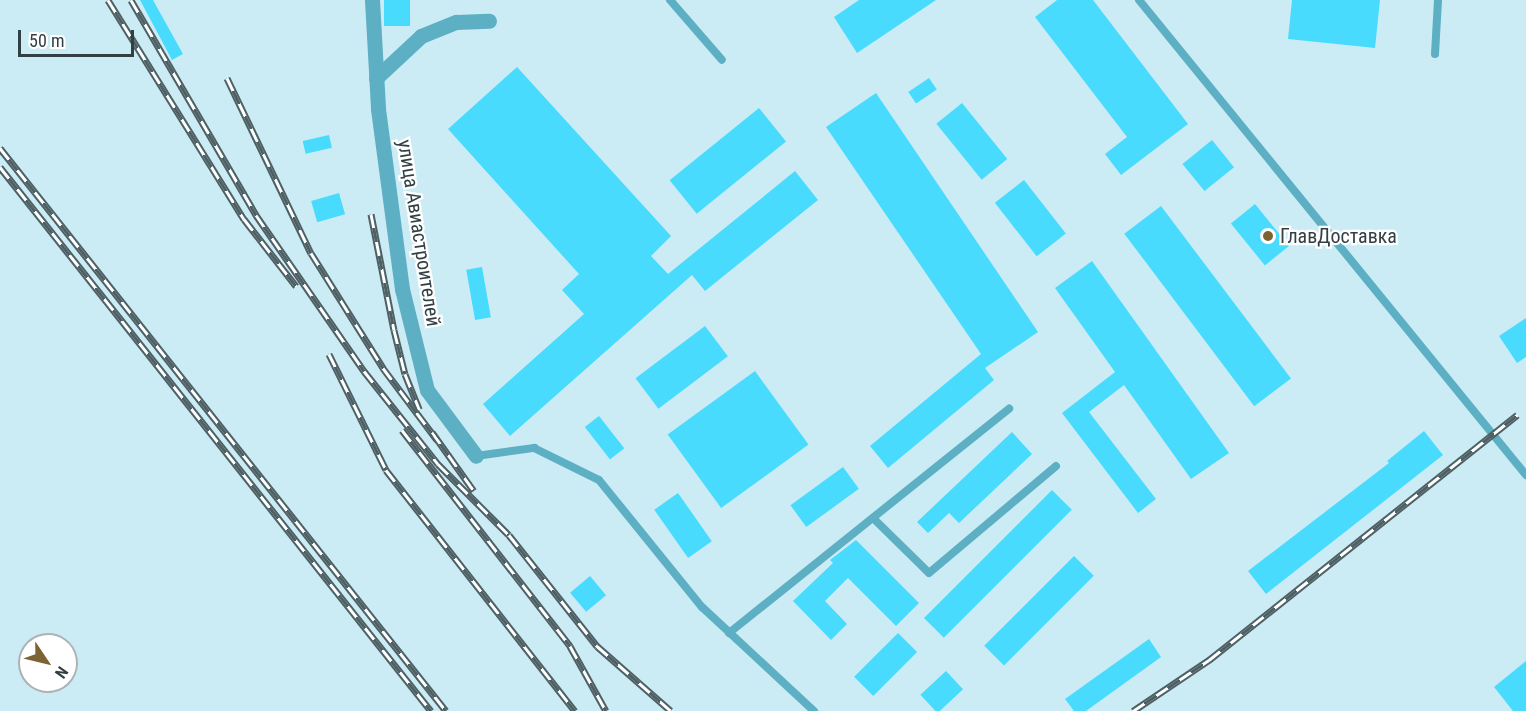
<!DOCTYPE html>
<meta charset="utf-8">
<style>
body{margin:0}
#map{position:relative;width:1526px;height:711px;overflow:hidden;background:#ccecf5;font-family:"Roboto Condensed",sans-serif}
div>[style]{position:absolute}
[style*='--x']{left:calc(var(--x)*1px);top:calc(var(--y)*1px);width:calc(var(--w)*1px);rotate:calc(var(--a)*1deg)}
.building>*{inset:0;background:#48dbfd;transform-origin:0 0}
.service>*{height:8px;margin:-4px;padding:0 4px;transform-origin:4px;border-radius:4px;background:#5dafc4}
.minor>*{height:15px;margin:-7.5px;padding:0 7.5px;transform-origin:7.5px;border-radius:7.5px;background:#5dafc4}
.rail>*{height:7px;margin-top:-3.5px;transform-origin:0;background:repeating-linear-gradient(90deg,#fff 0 14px,#4f6064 0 28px);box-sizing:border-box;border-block:2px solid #4f6064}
.dots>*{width:16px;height:16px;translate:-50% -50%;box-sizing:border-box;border:3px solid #fff;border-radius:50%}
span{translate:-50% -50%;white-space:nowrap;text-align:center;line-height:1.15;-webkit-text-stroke:4.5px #fff;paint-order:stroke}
.street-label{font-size:20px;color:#334043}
.poi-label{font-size:20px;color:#334043}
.left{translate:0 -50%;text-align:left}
.north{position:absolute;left:18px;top:633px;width:60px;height:60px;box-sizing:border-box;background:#fff;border:2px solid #adb3b4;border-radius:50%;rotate:125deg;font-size:16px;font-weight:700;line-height:24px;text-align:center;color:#334043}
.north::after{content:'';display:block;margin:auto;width:21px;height:27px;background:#7d6234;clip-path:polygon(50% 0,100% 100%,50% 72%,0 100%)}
.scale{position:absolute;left:18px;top:30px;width:116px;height:27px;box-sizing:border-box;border:3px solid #334043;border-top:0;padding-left:8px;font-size:18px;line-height:21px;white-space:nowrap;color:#334043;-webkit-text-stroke:4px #fff;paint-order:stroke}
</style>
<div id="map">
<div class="building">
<i style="clip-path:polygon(140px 0,153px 0,183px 54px,172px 60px)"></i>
<i style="left:384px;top:0;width:26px;height:26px"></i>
<i style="clip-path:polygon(859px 0,936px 0,857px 53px,834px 17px)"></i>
<i style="clip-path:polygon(1057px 0,1093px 0,1188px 124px,1121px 175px,1105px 154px,1127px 137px,1035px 17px)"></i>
<i style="clip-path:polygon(1292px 0,1380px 0,1375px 48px,1288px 39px)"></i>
<i style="clip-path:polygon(517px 67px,671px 236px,651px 256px,668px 274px,795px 171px,818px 200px,705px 291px,692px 275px,510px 436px,483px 404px,584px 314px,562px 290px,579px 274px,448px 129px)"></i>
<i style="left:929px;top:78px;width:14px;height:25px;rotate:56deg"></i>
<i style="clip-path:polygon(876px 93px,1038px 332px,985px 368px,994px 380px,888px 468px,870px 446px,981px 354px,826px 127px)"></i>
<i style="left:962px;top:103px;width:72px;height:33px;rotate:51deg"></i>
<i style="left:759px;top:108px;width:43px;height:115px;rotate:51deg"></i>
<i style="left:329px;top:135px;width:13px;height:27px;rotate:77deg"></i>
<i style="left:1212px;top:140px;width:35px;height:38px;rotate:51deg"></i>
<i style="left:1024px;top:180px;width:68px;height:37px;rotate:52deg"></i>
<i style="left:339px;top:193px;width:22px;height:29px;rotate:74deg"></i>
<i style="left:1255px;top:204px;width:54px;height:31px;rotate:51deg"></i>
<i style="left:1161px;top:206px;width:216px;height:46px;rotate:53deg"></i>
<i style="clip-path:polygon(1092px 261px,1229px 453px,1191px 479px,1124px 385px,1089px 412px,1156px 499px,1138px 513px,1062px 413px,1115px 372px,1055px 288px)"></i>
<i style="left:482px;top:267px;width:51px;height:16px;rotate:80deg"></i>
<i style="clip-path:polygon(1526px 318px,1526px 357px,1517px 363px,1499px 336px)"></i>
<i style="left:705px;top:326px;width:38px;height:87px;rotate:53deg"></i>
<i style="left:755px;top:371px;width:91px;height:108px;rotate:54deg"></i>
<i style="left:599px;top:416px;width:41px;height:18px;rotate:52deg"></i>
<i style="clip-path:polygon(1424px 431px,1443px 455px,1266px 594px,1248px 571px,1389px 463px,1387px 461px)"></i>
<i style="clip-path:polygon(1012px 432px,1032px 454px,959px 523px,949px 513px,928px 533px,917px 522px)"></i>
<i style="left:843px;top:467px;width:27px;height:65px;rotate:54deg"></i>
<i style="left:1052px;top:490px;width:28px;height:181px;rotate:45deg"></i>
<i style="left:678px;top:493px;width:59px;height:29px;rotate:55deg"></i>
<i style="clip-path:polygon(856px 540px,919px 603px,896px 626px,848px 578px,825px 601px,847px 624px,831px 640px,793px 601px,833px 563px,830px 560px)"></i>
<i style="left:1074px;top:556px;width:28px;height:127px;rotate:45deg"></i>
<i style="left:590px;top:576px;width:25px;height:26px;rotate:50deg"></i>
<i style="left:898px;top:633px;width:27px;height:62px;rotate:45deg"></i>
<i style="clip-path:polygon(1149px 639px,1161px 657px,1086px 711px,1074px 711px,1065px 699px)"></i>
<i style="clip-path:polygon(1526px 661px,1526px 711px,1513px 711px,1494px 687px)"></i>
<i style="left:946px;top:671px;width:25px;height:35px;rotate:47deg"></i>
</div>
<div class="service">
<i style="--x:670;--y:0;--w:79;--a:49.1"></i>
<i style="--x:1139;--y:0;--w:613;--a:50.83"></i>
<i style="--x:1435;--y:54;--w:54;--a:-86.8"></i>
<i style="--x:476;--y:456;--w:59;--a:-7.9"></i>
<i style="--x:534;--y:448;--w:72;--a:26.2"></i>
<i style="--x:599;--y:480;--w:164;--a:51"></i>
<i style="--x:702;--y:607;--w:153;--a:42.9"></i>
<i style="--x:873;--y:518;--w:78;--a:44.5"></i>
<i style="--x:929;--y:573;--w:166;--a:-40.1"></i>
<i style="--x:729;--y:633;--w:359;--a:-38.7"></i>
</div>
<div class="minor">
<i style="--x:372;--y:0;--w:109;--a:86.8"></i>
<i style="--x:378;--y:109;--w:182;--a:82.4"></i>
<i style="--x:402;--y:289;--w:104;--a:76.1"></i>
<i style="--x:427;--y:390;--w:82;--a:53.4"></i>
<i style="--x:376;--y:78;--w:62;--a:-43"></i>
<i style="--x:421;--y:36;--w:38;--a:-22"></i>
<i style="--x:456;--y:22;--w:33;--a:-2"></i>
</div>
<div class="rail">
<i style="--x:108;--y:0;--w:258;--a:58.2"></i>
<i style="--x:244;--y:219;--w:85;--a:52.2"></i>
<i style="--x:131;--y:0;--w:249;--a:59.8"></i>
<i style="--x:256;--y:215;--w:190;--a:55.3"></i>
<i style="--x:364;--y:371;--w:119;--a:51.5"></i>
<i style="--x:438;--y:464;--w:100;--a:45"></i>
<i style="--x:509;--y:535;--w:142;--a:51.6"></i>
<i style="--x:597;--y:646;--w:98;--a:41.3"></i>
<i style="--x:227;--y:78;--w:194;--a:64.4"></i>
<i style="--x:311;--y:253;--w:136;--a:57.9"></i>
<i style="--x:383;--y:368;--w:90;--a:53.1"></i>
<i style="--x:0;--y:148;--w:718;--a:51.61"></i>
<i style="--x:0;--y:167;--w:694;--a:51.61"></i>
<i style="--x:371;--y:214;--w:118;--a:78.8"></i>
<i style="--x:394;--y:330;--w:45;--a:76"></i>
<i style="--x:405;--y:374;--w:38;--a:68"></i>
<i style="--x:329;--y:354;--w:129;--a:63.8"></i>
<i style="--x:386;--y:470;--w:306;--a:51.9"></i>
<i style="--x:402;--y:430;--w:274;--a:52.1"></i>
<i style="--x:570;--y:646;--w:74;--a:61"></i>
<i style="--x:432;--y:432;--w:72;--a:54.6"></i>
<i style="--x:1133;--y:711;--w:92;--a:-33.9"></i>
<i style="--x:1209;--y:660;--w:394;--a:-38.5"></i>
</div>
<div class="dots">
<i style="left:1268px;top:236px;background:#7d6234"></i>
</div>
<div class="street-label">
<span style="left:419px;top:233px;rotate:81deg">улица Авиастроителей</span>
</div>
<div class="poi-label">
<span class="left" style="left:1280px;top:236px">ГлавДоставка</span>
</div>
<div class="north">N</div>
<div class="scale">50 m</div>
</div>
